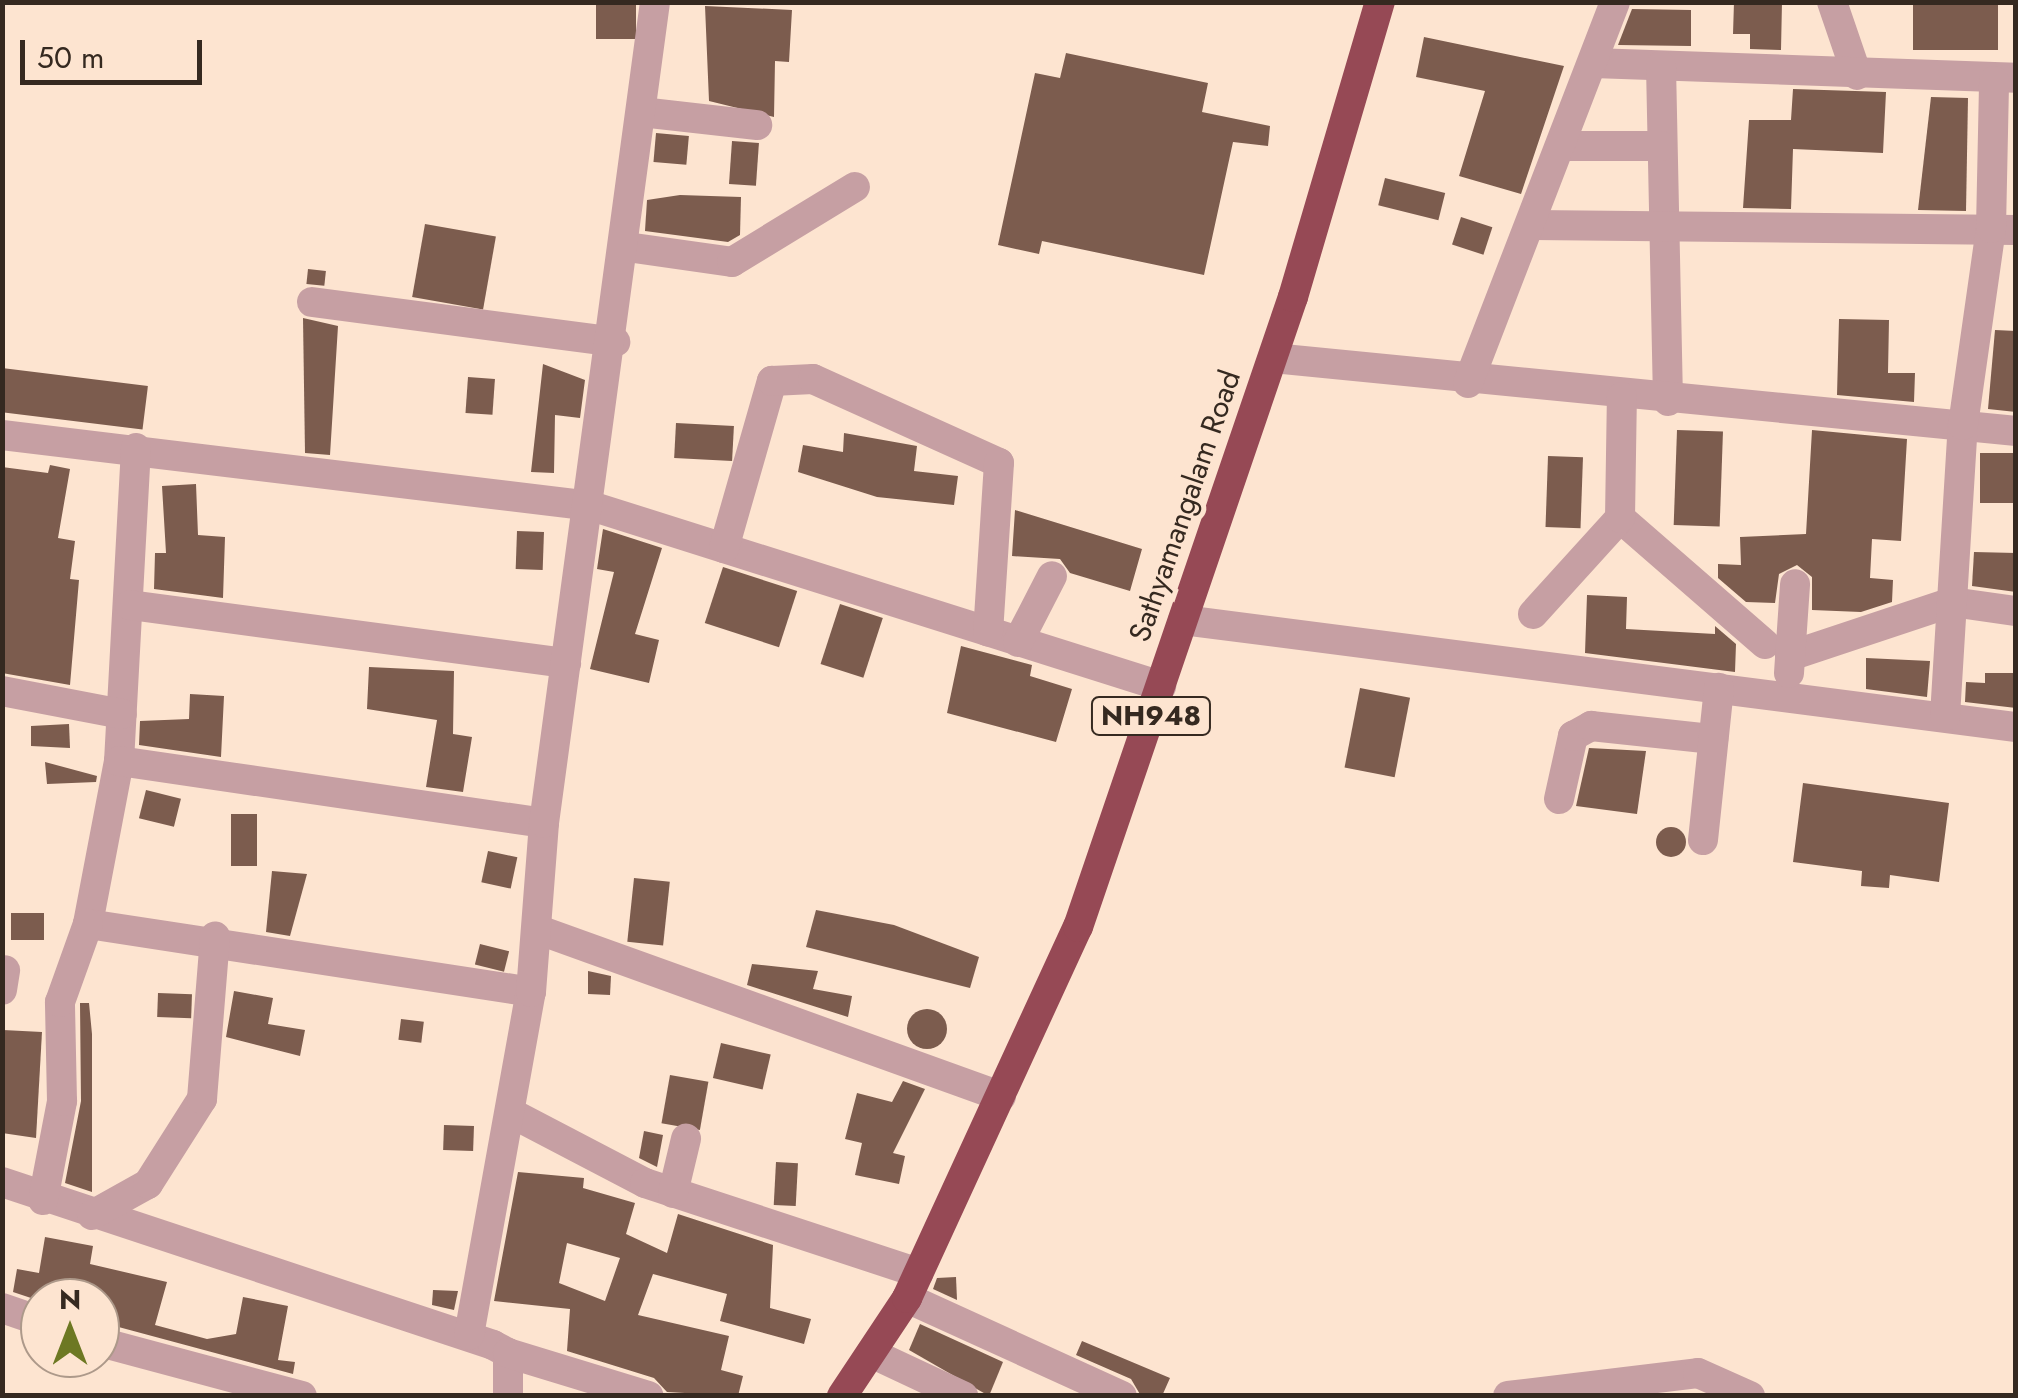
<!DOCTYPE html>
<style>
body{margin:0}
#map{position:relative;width:2018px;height:1398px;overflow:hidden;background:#fde4d0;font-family:Jost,sans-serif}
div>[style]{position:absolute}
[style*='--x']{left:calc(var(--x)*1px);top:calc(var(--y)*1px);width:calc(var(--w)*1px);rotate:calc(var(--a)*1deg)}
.building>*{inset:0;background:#7c5c4e;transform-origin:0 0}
.round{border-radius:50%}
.minor>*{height:30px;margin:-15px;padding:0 15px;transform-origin:15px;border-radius:15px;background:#c69fa3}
.highway>*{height:30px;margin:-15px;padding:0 15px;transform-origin:15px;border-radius:15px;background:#964955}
span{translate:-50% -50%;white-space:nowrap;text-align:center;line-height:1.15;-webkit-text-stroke:10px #fde4d0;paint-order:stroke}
.shield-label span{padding:2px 8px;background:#fde4d0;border:2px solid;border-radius:8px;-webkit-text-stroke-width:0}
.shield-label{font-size:28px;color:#352920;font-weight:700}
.street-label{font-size:30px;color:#352920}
.frame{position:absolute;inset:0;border:5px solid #352920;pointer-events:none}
.north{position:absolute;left:20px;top:1278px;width:100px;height:100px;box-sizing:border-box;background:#fde4d0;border:2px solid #ad998a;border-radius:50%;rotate:0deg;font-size:28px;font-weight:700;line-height:40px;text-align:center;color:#352920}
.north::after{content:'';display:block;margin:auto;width:35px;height:45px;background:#6d7823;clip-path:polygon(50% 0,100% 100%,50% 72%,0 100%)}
.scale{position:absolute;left:20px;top:40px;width:182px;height:45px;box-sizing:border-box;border:5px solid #352920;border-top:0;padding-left:12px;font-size:30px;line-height:35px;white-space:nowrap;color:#352920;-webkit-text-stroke:8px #fde4d0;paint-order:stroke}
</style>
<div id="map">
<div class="building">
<i style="left:596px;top:2px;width:40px;height:37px"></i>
<i style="clip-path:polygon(1734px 2px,1782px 2px,1781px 50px,1750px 49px,1750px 34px,1733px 34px)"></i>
<i style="left:1913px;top:2px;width:85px;height:48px"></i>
<i style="clip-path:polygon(705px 6px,792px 10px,789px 62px,775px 61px,774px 117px,709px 101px)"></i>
<i style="clip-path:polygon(1632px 9px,1691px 10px,1691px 46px,1618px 45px)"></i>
<i style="clip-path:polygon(1424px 37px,1564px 66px,1521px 194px,1459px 176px,1485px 91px,1416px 77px)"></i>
<i style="clip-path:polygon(1066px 53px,1208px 83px,1202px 112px,1270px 126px,1268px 146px,1233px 142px,1204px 275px,1042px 241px,1039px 254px,998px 245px,1035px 73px,1060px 78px)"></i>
<i style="clip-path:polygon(1793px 89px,1886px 92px,1883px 153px,1793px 149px,1791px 209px,1743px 208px,1749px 120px,1791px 120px)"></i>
<i style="clip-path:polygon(1931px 97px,1968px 98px,1966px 211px,1918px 210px)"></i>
<i style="left:656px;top:133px;width:33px;height:29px;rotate:5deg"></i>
<i style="left:732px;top:141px;width:27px;height:43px;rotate:4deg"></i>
<i style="left:1385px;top:178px;width:62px;height:28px;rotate:14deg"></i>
<i style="clip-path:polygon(680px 195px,741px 197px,740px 235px,728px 242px,645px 231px,647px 200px)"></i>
<i style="left:1461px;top:217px;width:33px;height:29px;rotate:18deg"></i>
<i style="left:425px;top:224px;width:72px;height:74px;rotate:10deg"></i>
<i style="left:308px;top:269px;width:18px;height:15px;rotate:6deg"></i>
<i style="clip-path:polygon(303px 318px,338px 326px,330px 455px,305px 453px)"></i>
<i style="clip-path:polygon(1839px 319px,1889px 320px,1888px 373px,1915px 373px,1914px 402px,1837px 395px)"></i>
<i style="clip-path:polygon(1995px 330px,2016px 331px,2016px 412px,1988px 409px)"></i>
<i style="clip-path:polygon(543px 364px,585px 380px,580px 418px,555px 415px,554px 473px,531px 472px)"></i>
<i style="left:2px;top:368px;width:147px;height:44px;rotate:7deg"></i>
<i style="left:468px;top:377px;width:27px;height:36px;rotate:4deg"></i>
<i style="left:676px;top:423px;width:58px;height:35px;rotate:3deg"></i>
<i style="left:1677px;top:430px;width:46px;height:95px;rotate:2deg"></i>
<i style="clip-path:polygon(1812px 430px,1907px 439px,1901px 541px,1872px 539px,1870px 578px,1893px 580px,1892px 602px,1861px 612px,1812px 610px,1812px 577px,1797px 565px,1779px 574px,1775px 603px,1746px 602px,1718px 578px,1718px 564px,1741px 565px,1740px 537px,1806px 534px)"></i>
<i style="clip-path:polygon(844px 433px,917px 446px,914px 471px,958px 476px,954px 505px,877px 497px,798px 472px,803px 445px,843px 452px)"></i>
<i style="left:2016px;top:453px;width:50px;height:36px;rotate:90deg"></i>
<i style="left:1548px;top:456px;width:35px;height:71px;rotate:2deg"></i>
<i style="clip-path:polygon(50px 465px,70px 469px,58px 538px,75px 541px,70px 579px,79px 580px,70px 685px,2px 673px,2px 467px,48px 473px)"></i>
<i style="clip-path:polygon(196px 484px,198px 535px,225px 537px,223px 598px,154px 589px,155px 553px,166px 553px,162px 486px)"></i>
<i style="clip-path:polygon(1015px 510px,1142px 549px,1130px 591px,1070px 573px,1060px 559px,1012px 556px)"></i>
<i style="clip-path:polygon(603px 529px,662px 548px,635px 634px,659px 640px,649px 683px,590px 669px,614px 572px,597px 569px)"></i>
<i style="left:517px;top:531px;width:27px;height:38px;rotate:2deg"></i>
<i style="clip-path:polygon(1974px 552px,2016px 553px,2016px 592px,1972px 586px)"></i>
<i style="left:723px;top:567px;width:78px;height:59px;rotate:18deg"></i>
<i style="clip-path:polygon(1587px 595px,1627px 597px,1626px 629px,1715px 634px,1715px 626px,1736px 644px,1735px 672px,1585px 653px)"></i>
<i style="left:840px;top:604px;width:45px;height:63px;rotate:18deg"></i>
<i style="clip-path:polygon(961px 646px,1032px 665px,1030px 676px,1072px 689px,1056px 742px,947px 713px)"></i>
<i style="clip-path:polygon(1866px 658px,1930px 661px,1927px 697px,1866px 689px)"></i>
<i style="clip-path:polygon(369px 667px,454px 671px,453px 734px,472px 737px,463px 792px,426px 787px,437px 720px,367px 709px)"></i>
<i style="clip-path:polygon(1985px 673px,2016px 673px,2016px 708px,1965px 702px,1966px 682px,1985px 683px)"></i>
<i style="left:1360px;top:688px;width:51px;height:81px;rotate:11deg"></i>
<i style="clip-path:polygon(190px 694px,224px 696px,221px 757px,139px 745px,140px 721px,189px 719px)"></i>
<i style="clip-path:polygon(69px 724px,70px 748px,31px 746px,31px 726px)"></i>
<i style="clip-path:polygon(1589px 748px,1646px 751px,1637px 814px,1576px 806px)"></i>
<i style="clip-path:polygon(45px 762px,97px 776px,96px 782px,47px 784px)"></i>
<i style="clip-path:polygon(1803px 783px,1949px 803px,1939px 882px,1890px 875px,1889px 888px,1861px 886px,1862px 871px,1793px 862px)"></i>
<i style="left:146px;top:790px;width:36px;height:29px;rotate:14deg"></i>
<i style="left:231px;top:814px;width:26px;height:52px"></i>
<i class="round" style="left:1656px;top:827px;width:30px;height:30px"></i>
<i style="left:488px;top:851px;width:30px;height:32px;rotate:12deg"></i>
<i style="clip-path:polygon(272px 871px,307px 874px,290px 936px,266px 932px)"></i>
<i style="left:634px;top:878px;width:36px;height:64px;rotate:6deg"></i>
<i style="clip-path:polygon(816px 910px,894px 925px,979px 957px,970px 988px,806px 947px)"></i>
<i style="left:11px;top:913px;width:33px;height:27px"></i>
<i style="left:480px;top:944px;width:30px;height:21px;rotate:14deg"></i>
<i style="clip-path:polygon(752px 964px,818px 971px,813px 989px,852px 996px,848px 1017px,747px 985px)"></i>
<i style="clip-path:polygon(588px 971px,611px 976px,610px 995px,588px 994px)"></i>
<i style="clip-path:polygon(234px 991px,273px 998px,268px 1024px,305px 1030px,300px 1056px,226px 1037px)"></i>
<i style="left:158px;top:993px;width:34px;height:24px;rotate:2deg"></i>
<i style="clip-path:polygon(80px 1003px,89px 1003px,92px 1034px,92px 1192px,65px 1183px,81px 1101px)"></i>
<i class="round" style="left:907px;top:1009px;width:40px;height:40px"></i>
<i style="left:401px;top:1019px;width:23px;height:21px;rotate:7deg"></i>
<i style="clip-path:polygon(3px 1030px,42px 1032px,36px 1138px,2px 1133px)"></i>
<i style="left:721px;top:1043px;width:51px;height:36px;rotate:13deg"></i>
<i style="left:670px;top:1075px;width:39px;height:49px;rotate:10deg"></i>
<i style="clip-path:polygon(903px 1081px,925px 1089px,893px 1153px,905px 1156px,899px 1184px,855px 1175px,862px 1143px,845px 1139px,857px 1093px,892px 1102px)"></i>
<i style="left:444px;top:1125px;width:30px;height:25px;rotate:2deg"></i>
<i style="clip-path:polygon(644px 1131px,663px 1135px,657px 1167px,639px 1158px)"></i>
<i style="left:776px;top:1162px;width:22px;height:43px;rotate:3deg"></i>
<i style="clip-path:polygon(evenodd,518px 1172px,584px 1178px,583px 1188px,635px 1203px,626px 1234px,667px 1253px,678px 1214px,773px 1245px,770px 1308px,811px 1319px,804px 1344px,720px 1321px,727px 1294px,653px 1274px,638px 1315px,729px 1336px,721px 1370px,743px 1376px,738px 1396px,667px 1392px,654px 1378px,567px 1351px,570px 1309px,494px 1301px,518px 1172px,567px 1243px,620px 1258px,605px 1301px,559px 1283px,567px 1243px)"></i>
<i style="clip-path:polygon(45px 1237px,93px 1246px,90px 1264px,167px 1282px,155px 1325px,207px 1339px,236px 1334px,243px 1297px,288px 1306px,278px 1360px,295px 1362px,293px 1374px,100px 1322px,100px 1298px,40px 1301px,13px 1292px,17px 1269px,39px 1273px)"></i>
<i style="clip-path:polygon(956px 1277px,957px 1300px,933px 1289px,937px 1278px)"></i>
<i style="clip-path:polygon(433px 1290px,458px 1291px,454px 1310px,432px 1305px)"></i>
<i style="clip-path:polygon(920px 1324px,1003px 1362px,989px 1396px,909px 1350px)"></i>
<i style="clip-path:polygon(1082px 1341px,1170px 1378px,1162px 1396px,1141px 1396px,1131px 1379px,1076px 1355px)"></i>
</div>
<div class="minor">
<i style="--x:1832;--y:2;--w:77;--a:71.1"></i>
<i style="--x:1593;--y:63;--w:423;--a:2"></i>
<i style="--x:1661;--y:66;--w:335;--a:88.8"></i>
<i style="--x:641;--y:112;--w:117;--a:6.4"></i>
<i style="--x:1562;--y:146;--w:99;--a:0"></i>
<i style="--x:1533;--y:225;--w:483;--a:0.6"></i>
<i style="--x:627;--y:247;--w:106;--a:8.1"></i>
<i style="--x:732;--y:262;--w:144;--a:-31.4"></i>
<i style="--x:312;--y:302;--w:306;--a:7.5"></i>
<i style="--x:1273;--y:358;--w:747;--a:5.61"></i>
<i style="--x:1468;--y:383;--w:408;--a:-68.9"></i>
<i style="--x:2;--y:435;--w:593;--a:6.87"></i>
<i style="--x:591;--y:506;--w:598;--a:17.53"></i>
<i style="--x:136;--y:448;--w:313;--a:93.1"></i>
<i style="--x:119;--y:761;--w:166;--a:100.8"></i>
<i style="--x:88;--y:924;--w:448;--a:8.7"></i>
<i style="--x:1620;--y:518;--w:192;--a:41"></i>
<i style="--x:724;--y:548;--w:174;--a:-74"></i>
<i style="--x:772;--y:381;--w:41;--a:-2.8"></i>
<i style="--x:813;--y:379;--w:204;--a:24.3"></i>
<i style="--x:999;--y:463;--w:169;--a:93.7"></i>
<i style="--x:130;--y:605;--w:440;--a:7.6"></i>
<i style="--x:1533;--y:614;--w:130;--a:-47.8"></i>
<i style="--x:1620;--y:518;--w:121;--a:-89.1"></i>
<i style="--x:1183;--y:620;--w:840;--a:7.32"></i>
<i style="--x:1018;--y:642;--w:74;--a:-62.7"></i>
<i style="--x:1790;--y:656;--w:171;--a:-18.4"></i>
<i style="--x:1952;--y:602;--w:65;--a:8"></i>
<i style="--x:1789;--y:673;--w:89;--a:-86.1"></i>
<i style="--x:2;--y:691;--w:122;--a:10.9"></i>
<i style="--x:1945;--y:716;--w:292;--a:-86.5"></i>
<i style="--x:1963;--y:425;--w:199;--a:-81.9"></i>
<i style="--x:1991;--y:228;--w:147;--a:-88.8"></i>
<i style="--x:119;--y:761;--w:429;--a:8.3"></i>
<i style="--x:1559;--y:799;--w:65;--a:-77.5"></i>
<i style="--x:1573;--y:736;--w:21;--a:-29"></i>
<i style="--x:1591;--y:726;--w:123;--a:6.1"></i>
<i style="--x:1703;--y:840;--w:153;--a:-84"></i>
<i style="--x:539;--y:930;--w:491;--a:19.8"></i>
<i style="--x:2;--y:990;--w:20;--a:-81"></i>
<i style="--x:513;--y:1114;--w:149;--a:27.6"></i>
<i style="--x:645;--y:1183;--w:288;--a:18.2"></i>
<i style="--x:2;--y:1182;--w:517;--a:18.36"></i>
<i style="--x:493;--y:1345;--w:17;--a:28"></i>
<i style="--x:508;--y:1353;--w:43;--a:90"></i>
<i style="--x:673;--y:1193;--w:56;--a:-76.5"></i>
<i style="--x:43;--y:1200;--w:101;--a:-79.1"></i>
<i style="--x:62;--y:1101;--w:99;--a:-91.2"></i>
<i style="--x:60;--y:1002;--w:83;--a:-70.3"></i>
<i style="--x:92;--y:1215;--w:64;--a:-29"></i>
<i style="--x:148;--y:1184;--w:101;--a:-57.6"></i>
<i style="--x:202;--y:1099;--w:163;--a:-85.4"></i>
<i style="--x:907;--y:1298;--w:236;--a:24.5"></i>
<i style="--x:2;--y:1308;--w:40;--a:18.9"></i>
<i style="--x:469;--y:1335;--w:349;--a:-79.8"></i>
<i style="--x:531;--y:992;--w:169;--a:-85.6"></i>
<i style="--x:544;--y:823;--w:828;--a:-82.3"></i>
<i style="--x:100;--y:1342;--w:209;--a:15"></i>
<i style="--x:508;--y:1353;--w:147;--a:17"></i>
<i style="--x:871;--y:1353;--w:102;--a:25.1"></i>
<i style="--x:1508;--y:1396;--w:191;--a:-6.9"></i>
<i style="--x:1698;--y:1373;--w:57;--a:23.9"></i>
</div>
<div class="highway">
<i style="--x:842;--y:1396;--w:118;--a:-56.4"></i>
<i style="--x:907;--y:1298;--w:409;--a:-65.3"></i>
<i style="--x:1078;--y:927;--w:666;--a:-71.16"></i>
<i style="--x:1293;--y:297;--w:308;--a:-73.6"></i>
</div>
<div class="shield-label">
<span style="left:1151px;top:716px">NH948</span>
</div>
<div class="street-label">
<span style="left:1185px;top:506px;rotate:-71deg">Sathyamangalam Road</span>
</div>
<div class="frame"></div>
<div class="north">N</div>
<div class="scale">50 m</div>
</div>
